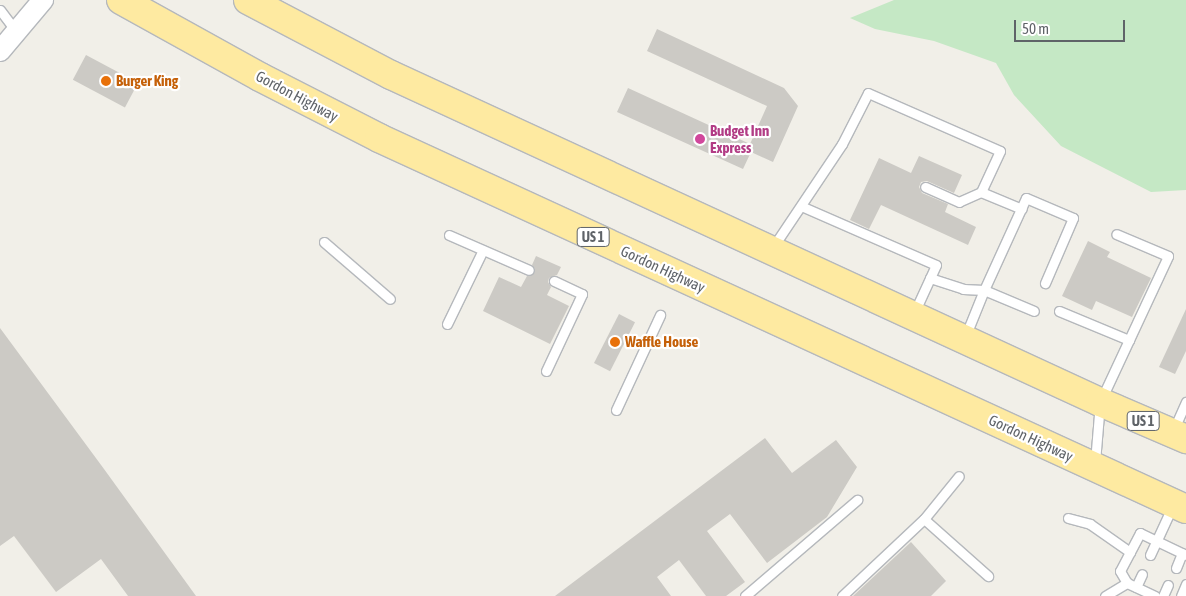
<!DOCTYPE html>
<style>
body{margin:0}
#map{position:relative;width:1186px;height:596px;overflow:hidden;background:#f1efe8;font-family:"Asap Condensed",sans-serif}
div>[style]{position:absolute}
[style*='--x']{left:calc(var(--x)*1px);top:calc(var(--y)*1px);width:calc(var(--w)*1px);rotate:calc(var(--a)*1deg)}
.green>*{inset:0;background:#c5e8c5}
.building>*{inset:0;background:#cccac5;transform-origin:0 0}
.roads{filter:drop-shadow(1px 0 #b5b8bc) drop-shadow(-1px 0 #b5b8bc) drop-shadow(0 1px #b5b8bc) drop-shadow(0 -1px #b5b8bc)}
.service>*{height:9px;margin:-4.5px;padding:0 4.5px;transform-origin:4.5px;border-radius:4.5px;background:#fff}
.tertiary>*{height:20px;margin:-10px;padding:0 10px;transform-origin:10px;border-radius:10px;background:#fff}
.trunk>*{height:28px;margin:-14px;padding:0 14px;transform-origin:14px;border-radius:14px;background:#feeaa1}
.dots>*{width:14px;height:14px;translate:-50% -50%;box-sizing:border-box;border:2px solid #fff;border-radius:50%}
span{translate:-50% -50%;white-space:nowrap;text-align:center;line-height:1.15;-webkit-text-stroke:4.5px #fff;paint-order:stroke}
.shield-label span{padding:1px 4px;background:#fff;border:1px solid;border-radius:4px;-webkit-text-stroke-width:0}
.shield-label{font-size:14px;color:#5f6368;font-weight:700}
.food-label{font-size:15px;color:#c56008;font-weight:700}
.left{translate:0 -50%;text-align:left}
.street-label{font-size:15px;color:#5f6368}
.hotel-label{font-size:15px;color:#b23c85;font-weight:700}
.scale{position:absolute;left:1014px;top:20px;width:111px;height:22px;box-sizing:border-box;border:2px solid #5f6368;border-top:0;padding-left:6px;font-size:15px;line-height:18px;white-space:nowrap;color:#5f6368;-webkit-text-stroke:4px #fff;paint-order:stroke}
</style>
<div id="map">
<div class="green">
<i style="clip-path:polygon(894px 0,1186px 0,1186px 190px,1151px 192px,1061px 146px,1014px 95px,996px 63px,934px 41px,875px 29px,850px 18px)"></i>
</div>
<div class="building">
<i style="clip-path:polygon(657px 29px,784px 88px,798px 106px,773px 162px,751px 152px,743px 169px,617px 112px,628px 88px,750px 144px,767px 106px,647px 51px)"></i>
<i style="left:86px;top:55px;width:59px;height:28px;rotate:28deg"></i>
<i style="clip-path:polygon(919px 156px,962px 175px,954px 193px,927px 181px,921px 182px,919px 187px,922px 193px,948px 204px,945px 212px,976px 227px,968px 245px,881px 205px,869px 229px,850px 220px,879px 158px,911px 173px)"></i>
<i style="clip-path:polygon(1088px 241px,1110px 252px,1107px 257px,1151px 278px,1132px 317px,1096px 301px,1092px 310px,1062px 296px)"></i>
<i style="clip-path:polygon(536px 256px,561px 267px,557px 275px,549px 278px,548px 282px,551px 287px,547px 295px,569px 306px,550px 344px,483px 311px,499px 277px,521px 287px,527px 276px,534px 273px,535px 269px,532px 265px)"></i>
<i style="clip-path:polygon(1186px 309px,1186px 351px,1175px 374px,1159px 367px)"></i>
<i style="left:619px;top:314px;width:18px;height:55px;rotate:27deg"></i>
<i style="clip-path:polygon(0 328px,104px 469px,196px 596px,128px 596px,101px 559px,56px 592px,14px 536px,0 546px)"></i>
<i style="clip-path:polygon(765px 438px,792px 473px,836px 440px,857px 467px,827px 517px,767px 563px,730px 514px,707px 531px,745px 582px,726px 596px,706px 596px,679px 560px,657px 577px,671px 596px,555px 596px)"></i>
<i style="clip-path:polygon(911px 542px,946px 581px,931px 596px,853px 596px)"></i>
</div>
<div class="roads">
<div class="service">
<i style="--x:0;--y:10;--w:26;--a:53"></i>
<i style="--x:981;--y:192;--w:44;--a:22.5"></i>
<i style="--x:801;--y:206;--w:147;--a:23.6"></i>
<i style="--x:936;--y:265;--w:53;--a:114.6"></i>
<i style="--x:449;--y:235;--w:87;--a:23.6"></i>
<i style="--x:324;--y:242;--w:87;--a:40.8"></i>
<i style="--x:773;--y:247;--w:124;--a:-56.2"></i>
<i style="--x:842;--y:144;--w:57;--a:-63"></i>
<i style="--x:868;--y:93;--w:144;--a:23.7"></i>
<i style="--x:1000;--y:151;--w:45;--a:114.9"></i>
<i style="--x:981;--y:192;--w:24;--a:156"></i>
<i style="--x:959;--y:202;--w:37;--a:-156"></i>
<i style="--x:930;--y:278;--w:35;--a:18"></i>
<i style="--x:963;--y:289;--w:21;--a:3"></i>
<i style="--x:984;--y:290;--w:101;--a:-65.5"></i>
<i style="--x:1026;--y:198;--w:51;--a:23.1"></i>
<i style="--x:1073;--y:218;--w:71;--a:113.3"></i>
<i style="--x:1059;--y:311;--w:76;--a:22.5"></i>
<i style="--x:447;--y:324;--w:82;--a:-64.1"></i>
<i style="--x:965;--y:337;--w:51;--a:-68"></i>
<i style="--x:984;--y:290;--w:54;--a:22.8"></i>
<i style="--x:546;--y:371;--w:85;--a:-64.9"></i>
<i style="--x:582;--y:294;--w:31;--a:-155"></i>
<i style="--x:616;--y:410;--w:105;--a:-65.1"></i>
<i style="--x:1173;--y:431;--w:32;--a:-66"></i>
<i style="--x:1095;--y:462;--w:60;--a:-85.2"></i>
<i style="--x:1100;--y:402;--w:161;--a:-65"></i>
<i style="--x:1168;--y:256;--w:56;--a:-157.1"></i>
<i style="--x:1068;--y:518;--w:23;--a:15"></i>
<i style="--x:1090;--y:524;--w:49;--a:35"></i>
<i style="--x:924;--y:519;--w:86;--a:41.7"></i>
<i style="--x:1150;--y:555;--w:55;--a:-65.3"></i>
<i style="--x:1176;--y:568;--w:16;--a:-68"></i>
<i style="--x:1136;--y:587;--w:14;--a:-65"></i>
<i style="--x:745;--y:596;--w:148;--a:-40.6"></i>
<i style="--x:842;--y:596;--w:112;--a:-43.2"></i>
<i style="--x:924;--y:519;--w:55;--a:-50.9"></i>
<i style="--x:1105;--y:596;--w:26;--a:-31"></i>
<i style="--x:1155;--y:596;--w:31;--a:-155"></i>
<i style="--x:1127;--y:583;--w:14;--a:-120"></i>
<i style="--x:1120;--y:571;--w:43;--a:-62.2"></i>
<i style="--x:1140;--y:533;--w:51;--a:25.6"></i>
<i style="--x:1163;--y:596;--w:12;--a:-66"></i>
<i style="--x:1181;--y:596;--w:13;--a:-67"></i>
</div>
<div class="tertiary">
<i style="--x:0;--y:51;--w:67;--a:-49.9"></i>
</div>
<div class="trunk">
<i style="--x:121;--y:0;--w:159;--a:29"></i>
<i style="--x:260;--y:77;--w:134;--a:27.1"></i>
<i style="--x:379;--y:138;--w:888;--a:24.69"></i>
<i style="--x:248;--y:0;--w:161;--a:27.7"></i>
<i style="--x:391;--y:75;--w:781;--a:24.76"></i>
<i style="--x:1100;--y:402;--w:94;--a:23.3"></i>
</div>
</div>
<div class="dots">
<i style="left:106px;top:81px;background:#e8710a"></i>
<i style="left:700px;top:139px;background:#d1479c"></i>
<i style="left:615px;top:342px;background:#e8710a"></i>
</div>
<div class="shield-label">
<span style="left:593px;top:237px">US 1</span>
<span style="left:1143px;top:421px">US 1</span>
</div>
<div class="food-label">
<span class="left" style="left:116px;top:81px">Burger King</span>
<span class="left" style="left:625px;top:342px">Waffle House</span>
</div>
<div class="street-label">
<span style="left:297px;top:96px;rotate:28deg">Gordon Highway</span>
<span style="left:663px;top:269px;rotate:25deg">Gordon Highway</span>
<span style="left:1031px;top:438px;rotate:25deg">Gordon Highway</span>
</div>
<div class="hotel-label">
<span class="left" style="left:710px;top:139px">Budget Inn<br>Express</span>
</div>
<div class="scale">50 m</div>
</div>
